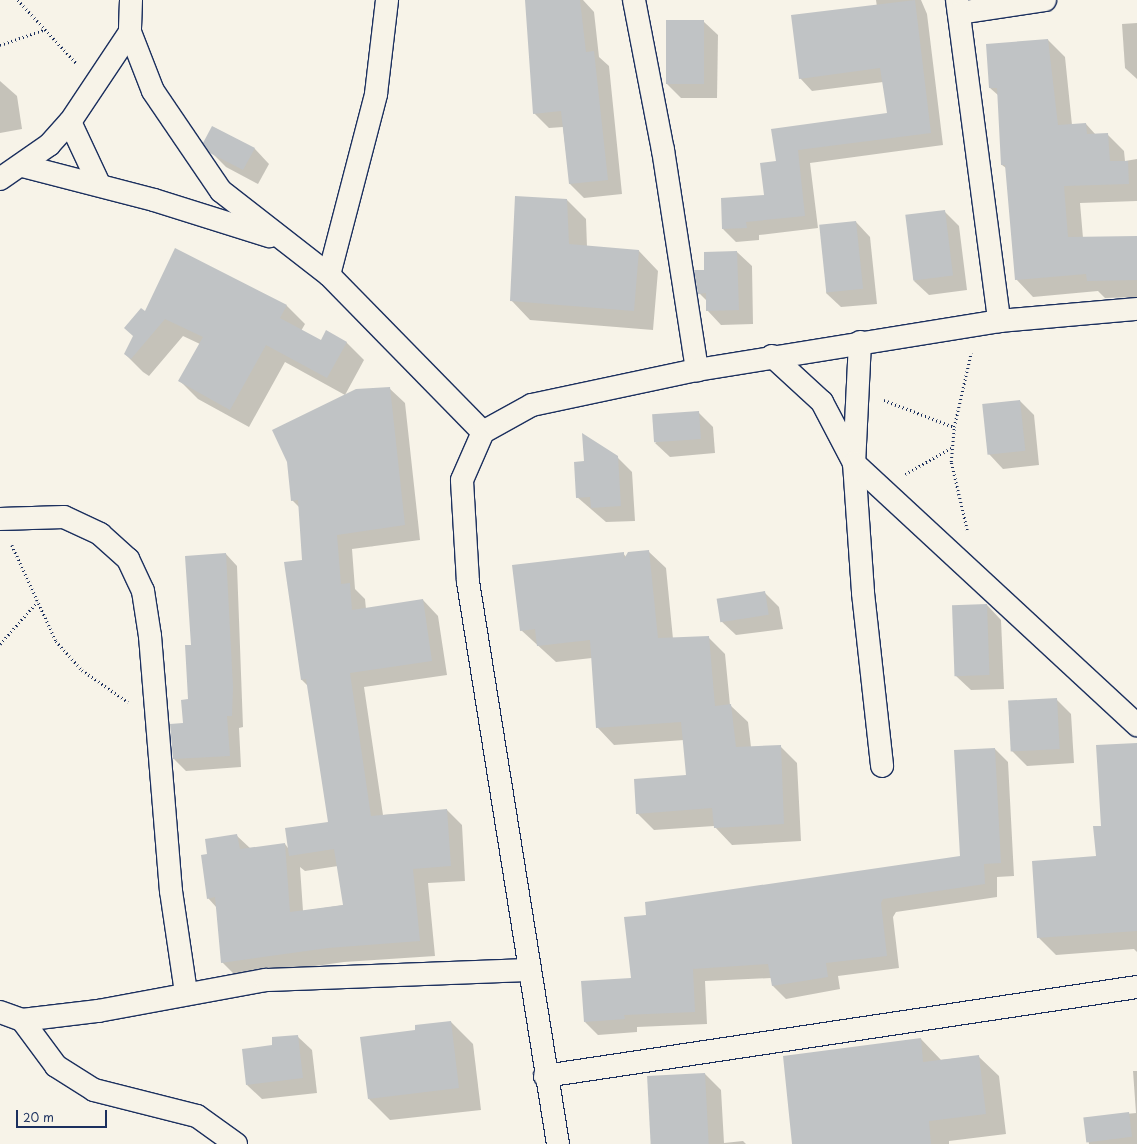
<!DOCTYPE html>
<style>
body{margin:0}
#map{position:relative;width:1137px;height:1144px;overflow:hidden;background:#f7f3e8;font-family:"Playpen Sans",sans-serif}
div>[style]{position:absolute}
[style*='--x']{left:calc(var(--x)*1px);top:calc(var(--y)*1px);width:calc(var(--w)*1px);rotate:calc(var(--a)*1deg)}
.shadow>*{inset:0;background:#0003}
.building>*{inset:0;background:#c0c3c5;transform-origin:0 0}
.path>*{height:2.5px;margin-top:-1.25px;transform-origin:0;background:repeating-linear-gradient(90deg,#1b2f5e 0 1px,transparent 0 4px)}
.roads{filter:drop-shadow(1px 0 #1b2f5e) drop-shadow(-1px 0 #1b2f5e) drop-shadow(0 1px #1b2f5e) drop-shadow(0 -1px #1b2f5e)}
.minor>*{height:22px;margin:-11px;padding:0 11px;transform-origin:11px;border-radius:11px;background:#f7f3e8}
span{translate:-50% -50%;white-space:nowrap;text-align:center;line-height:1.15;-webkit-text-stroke:3px #f7f3e8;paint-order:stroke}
.scale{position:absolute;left:16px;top:1110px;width:91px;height:18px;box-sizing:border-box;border:2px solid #1b2f5e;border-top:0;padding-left:5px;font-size:12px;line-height:14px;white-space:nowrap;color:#1b2f5e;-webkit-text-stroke:3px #f7f3e8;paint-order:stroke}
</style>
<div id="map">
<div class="shadow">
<i style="clip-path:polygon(526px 0,583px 0,594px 12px,599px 57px,609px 66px,622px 194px,584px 198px,570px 184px,563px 127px,549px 128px,534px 113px)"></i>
<i style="clip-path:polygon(876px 0,921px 0,927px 14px,943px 145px,810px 163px,818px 228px,759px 235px,759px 240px,736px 242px,723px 229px,765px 196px,777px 162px,772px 130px,888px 114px,883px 82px,812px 91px,800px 78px,877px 7px)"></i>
<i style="clip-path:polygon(703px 21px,718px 35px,717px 98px,681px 98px,666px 83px)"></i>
<i style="clip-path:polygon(1137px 23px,1137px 79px,1125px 68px,1122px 24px)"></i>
<i style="clip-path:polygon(1048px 40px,1065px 57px,1072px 125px,1086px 124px,1096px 135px,1107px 134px,1124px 151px,1125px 161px,1137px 159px,1137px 201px,1080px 203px,1083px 238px,1137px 237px,1137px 297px,1105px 298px,1098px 291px,1033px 297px,1016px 279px,1006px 168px,1002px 165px,999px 96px,990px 88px)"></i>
<i style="clip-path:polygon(0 81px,17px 96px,22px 129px,0 133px)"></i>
<i style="clip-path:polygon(213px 127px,255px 149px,269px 164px,258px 184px,226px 167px,211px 152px)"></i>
<i style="clip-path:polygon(567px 200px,586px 219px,587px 247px,639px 251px,658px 271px,653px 330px,530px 320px,511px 300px)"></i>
<i style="clip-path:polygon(944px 211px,959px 226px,967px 290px,929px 295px,914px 281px)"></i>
<i style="clip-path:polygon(856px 222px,870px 237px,877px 304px,841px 307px,826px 293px)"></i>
<i style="clip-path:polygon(176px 250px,287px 306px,305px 324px,301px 331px,321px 342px,346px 342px,364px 360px,345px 395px,285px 362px,249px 427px,198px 399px,180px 381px,200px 344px,183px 336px,149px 376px,143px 372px,125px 354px)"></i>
<i style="clip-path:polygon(737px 252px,752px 266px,753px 324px,721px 325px,707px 310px,707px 301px,699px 293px,705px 271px)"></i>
<i style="clip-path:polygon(evenodd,389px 388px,405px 403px,420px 540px,352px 549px,355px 589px,365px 599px,366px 609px,423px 600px,438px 616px,447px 675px,364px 687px,383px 815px,447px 810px,462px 825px,465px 881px,428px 883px,435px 956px,344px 962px,237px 977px,222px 962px,217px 908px,208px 898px,208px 855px,236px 835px,251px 849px,285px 844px,288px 848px,329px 822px,308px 686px,301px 679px,303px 561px,300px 508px,292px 500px,389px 388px,338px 866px,344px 905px,303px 911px,300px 867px,305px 871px,338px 866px)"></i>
<i style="clip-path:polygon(1020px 401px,1034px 415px,1039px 465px,1003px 469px,989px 454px)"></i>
<i style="clip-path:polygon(698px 412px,713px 427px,715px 453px,670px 457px,655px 443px)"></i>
<i style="clip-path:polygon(617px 457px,632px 472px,635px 521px,606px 522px,577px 497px)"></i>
<i style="clip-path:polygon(648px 551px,666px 568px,673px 639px,708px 637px,725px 654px,730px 705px,748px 722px,751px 747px,780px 746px,797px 763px,801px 841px,732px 845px,714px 826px,654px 830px,637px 813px,688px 776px,684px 740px,614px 745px,597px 727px,592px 658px,556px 662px,521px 630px,623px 553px,626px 557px)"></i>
<i style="clip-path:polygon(226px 554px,237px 566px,243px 727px,239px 728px,241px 767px,186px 771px,174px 759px,171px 725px,184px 724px,189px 700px,192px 645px)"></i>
<i style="clip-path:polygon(765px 593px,779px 607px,783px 629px,736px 635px,721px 621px)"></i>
<i style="clip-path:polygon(987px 605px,1001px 620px,1004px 689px,971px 690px,956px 676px)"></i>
<i style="clip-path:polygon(1056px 699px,1071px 714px,1074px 763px,1027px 766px,1012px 751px)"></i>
<i style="clip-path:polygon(1137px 744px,1137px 952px,1134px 949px,1056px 955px,1038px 937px,1097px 857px,1102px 827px)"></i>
<i style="clip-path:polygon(995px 749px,1008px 762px,1014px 876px,997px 877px,997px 897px,896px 912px,893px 917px,899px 968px,838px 976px,840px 989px,786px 999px,773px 986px,771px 978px,705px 981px,707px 1024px,637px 1027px,637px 1032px,598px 1035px,585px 1022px,632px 979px,647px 916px,961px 857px)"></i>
<i style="clip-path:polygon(451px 1022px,473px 1044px,481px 1110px,390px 1120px,369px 1099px,416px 1031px)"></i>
<i style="clip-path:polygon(297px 1036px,312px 1050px,317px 1093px,262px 1099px,247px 1085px,273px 1046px)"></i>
<i style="clip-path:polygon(921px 1039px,941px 1060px,978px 1056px,999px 1076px,1006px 1134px,949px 1141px,949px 1144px,793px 1144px)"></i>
<i style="clip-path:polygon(1133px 1071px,1137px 1071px,1137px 1144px,1089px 1144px,1084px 1118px,1136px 1113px)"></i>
<i style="clip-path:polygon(705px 1074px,721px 1090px,724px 1143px,743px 1141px,746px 1144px,652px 1144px,648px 1077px)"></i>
</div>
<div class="building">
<i style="clip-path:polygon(525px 0,580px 0,586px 52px,594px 51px,608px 180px,569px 184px,561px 111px,533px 114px)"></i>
<i style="clip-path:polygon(915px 0,931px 133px,798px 150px,805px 216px,746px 222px,747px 228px,722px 229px,721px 198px,764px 195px,760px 163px,776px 161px,771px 129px,887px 113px,880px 68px,799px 79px,791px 15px)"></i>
<i style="left:666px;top:20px;width:38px;height:64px"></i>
<i style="clip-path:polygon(1048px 39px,1058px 125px,1086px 123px,1087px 134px,1108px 133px,1110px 161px,1128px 161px,1129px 184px,1064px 186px,1068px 237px,1137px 236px,1137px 280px,1087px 281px,1086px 274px,1015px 280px,1005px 165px,1001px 165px,997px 88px,989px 88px,986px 44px)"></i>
<i style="clip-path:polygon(212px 126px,255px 148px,243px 170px,210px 153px,203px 143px)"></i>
<i style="clip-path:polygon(515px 196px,567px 199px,569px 244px,639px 250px,634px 311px,510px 301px)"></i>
<i style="left:945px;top:210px;width:66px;height:40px;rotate:83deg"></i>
<i style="left:856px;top:221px;width:68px;height:37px;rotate:84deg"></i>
<i style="clip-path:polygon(175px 248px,287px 305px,280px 318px,321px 340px,326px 330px,347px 342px,327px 378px,266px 345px,230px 410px,178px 381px,203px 337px,165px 319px,131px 359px,124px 354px,133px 336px,124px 328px,141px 308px,145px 311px)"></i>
<i style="clip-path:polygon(737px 251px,739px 310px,706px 311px,706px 293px,698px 294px,694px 270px,704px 270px,704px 252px)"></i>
<i style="clip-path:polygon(390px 387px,405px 525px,337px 535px,341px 584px,350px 583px,352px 610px,423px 599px,432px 661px,350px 673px,371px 816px,447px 809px,451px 866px,413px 869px,420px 941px,328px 948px,221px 963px,215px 897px,207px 899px,201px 855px,207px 854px,205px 839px,237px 834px,240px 849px,285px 843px,290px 912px,343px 905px,334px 849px,289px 856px,285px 828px,328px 822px,306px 679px,301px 680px,284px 562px,302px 560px,298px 500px,291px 501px,287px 462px,272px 430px,356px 389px)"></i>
<i style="left:1020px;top:400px;width:51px;height:38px;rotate:84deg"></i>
<i style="left:699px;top:411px;width:28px;height:47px;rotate:86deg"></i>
<i style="clip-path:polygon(582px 433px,618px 456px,621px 506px,591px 508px,590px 497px,576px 498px,574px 462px,584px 461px)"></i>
<i style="clip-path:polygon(649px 550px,658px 638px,709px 636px,715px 706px,731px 704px,736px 747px,781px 745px,784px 824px,714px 828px,712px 808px,636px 814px,634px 779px,686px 775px,681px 722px,596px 728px,590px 640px,537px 646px,535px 629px,520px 631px,512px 565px,624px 552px,624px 559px,628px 552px)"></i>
<i style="clip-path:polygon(226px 553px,233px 687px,232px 716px,227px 716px,230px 756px,173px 759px,170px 724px,183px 723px,181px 700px,188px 699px,185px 645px,191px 645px,185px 556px)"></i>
<i style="left:765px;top:591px;width:24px;height:49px;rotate:81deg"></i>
<i style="left:987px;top:604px;width:71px;height:35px;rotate:88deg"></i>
<i style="left:1057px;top:698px;width:51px;height:49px;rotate:87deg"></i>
<i style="clip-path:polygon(1137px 743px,1137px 931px,1037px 938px,1032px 861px,1096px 856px,1093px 826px,1101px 826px,1096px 745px)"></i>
<i style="clip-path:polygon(995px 748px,1001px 863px,984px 864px,985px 884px,883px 899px,881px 903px,887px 956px,826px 963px,828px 977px,772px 986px,768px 964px,693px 969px,695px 1012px,624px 1015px,625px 1019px,584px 1022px,581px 981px,631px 978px,624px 917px,646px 915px,645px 902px,960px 856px,954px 750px)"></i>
<i style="clip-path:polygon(451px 1021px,459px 1088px,368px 1099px,360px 1037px,415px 1030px,415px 1025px)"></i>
<i style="clip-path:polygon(298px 1035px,303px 1078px,246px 1085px,242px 1049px,272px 1045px,272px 1037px)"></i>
<i style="clip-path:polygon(921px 1038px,923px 1062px,979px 1055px,986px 1114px,929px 1121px,931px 1144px,792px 1144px,783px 1056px)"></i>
<i style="left:705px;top:1073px;width:71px;height:58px;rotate:87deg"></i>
<i style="left:1129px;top:1112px;width:25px;height:46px;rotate:83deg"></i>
</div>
<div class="path">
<i style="--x:18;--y:0;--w:87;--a:47.3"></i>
<i style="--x:0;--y:45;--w:46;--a:-19.2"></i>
<i style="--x:884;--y:400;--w:75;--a:21.1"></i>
<i style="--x:905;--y:474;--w:53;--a:-29.5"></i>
<i style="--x:967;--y:530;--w:70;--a:-103.2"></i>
<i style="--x:951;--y:462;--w:35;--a:-85"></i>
<i style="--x:954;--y:427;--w:76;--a:-77.1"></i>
<i style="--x:12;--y:545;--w:106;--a:65.4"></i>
<i style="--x:56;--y:641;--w:39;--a:48"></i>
<i style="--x:82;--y:670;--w:56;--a:34.8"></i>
<i style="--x:0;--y:644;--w:56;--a:-48.6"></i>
</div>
<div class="roads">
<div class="minor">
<i style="--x:131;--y:0;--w:32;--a:92"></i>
<i style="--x:130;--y:32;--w:63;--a:68.7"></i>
<i style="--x:153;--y:91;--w:121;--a:55.8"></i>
<i style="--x:221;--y:191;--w:137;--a:37.9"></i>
<i style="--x:329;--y:275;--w:220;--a:45.6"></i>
<i style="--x:634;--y:0;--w:153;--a:79.1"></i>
<i style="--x:663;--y:150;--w:223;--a:81.2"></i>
<i style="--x:957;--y:0;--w:324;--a:82.5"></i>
<i style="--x:959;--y:13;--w:87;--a:-8.6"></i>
<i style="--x:70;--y:122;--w:68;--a:64.9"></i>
<i style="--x:23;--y:166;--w:135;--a:14.5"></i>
<i style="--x:154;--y:200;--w:121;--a:17.4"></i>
<i style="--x:0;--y:179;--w:60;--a:-34.8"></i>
<i style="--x:49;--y:145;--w:31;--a:-48"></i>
<i style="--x:70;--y:122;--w:108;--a:-56.3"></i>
<i style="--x:329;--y:275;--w:187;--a:-75.4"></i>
<i style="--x:376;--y:94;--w:95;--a:-83.3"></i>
<i style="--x:860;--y:342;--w:121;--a:92.8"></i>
<i style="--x:854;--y:463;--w:130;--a:86"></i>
<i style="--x:863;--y:593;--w:174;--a:83.7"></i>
<i style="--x:772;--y:356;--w:68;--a:42.6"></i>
<i style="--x:822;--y:402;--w:69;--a:62.3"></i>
<i style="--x:854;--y:463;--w:386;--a:42.8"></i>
<i style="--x:0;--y:519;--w:64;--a:-1.8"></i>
<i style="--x:64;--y:517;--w:40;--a:25"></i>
<i style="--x:100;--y:534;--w:38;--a:42"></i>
<i style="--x:128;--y:559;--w:35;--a:65"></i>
<i style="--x:143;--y:591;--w:46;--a:81.2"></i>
<i style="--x:150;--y:636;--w:256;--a:85.3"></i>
<i style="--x:171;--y:891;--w:103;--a:81.6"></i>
<i style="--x:0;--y:1012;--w:23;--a:20"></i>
<i style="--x:22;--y:1020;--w:77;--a:-6.8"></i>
<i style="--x:98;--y:1011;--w:171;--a:-10.5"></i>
<i style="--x:266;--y:980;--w:264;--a:-2.2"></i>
<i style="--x:22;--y:1020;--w:57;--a:53.5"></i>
<i style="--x:56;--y:1066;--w:45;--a:32.3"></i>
<i style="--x:94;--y:1090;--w:106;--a:14.2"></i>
<i style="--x:197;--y:1116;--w:48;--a:35.7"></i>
<i style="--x:545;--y:1076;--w:599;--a:-8.55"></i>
<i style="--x:558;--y:1144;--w:569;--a:-99.1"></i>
<i style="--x:468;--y:582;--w:102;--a:-93.4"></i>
<i style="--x:462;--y:480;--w:52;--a:-66.4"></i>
<i style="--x:483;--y:432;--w:56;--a:-28.9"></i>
<i style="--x:532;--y:405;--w:169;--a:-12"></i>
<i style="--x:697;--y:370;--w:306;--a:-9.2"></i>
<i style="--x:999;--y:321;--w:139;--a:-5"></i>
</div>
</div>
<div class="scale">20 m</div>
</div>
